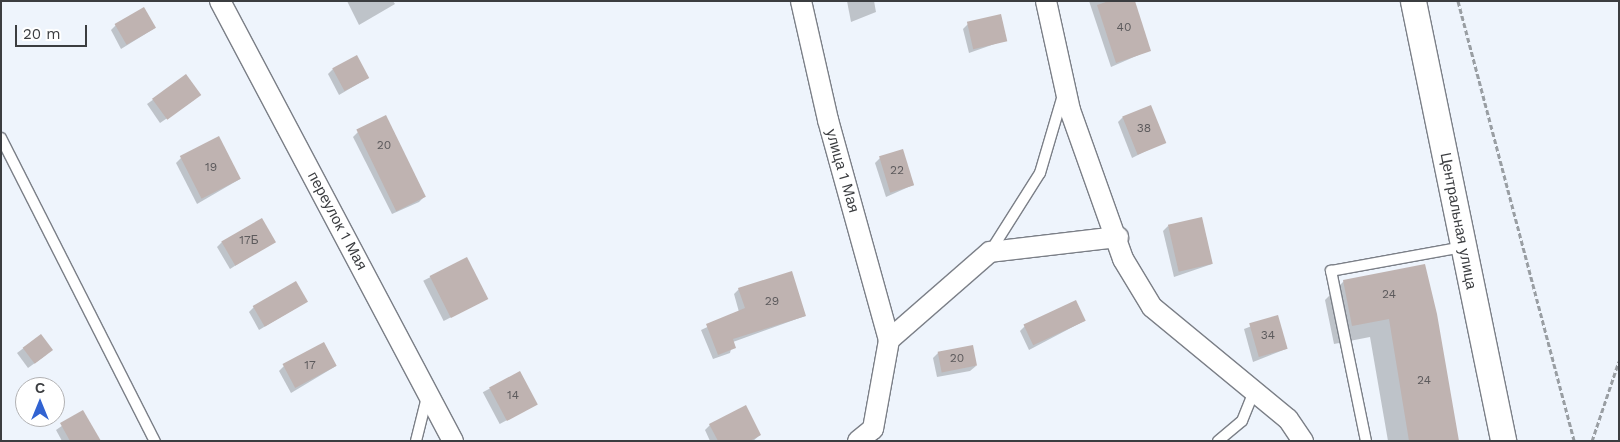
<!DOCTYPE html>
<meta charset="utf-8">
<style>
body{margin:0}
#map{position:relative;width:1620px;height:442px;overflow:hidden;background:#eef4fc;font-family:"Work Sans",sans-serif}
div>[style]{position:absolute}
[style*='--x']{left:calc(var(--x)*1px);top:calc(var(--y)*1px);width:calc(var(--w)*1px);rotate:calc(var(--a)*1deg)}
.shadow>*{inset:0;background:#0003;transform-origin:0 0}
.building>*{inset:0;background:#bfb3b1;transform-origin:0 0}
.path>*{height:3px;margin-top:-1.5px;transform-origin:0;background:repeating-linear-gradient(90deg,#999ea3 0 5px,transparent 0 7.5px)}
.roads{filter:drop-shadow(1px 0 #7b7f87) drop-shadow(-1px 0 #7b7f87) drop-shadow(0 1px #7b7f87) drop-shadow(0 -1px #7b7f87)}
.service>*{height:10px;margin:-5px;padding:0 5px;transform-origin:5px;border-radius:5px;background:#fff}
.minor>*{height:20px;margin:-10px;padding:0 10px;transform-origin:10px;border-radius:10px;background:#fff}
.tertiary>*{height:25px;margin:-12.5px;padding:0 12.5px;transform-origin:12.5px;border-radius:12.5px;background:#fff}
span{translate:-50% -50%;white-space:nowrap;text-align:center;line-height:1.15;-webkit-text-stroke:4px #fff;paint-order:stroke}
.number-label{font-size:12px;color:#5c5a5c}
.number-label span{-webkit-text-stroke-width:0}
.street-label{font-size:15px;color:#3b3d40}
.frame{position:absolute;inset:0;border:2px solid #3b3d40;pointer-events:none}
.north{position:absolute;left:15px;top:377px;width:50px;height:50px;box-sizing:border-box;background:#fff;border:1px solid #b1b1b3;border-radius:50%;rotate:0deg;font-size:14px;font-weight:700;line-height:20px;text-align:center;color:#3b3d40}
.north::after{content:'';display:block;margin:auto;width:18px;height:22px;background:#3163d2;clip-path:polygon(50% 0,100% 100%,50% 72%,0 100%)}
.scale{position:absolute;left:15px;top:25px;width:72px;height:22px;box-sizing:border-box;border:2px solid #3b3d40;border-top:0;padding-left:6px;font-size:15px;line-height:18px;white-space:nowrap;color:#3b3d40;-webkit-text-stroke:4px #fff;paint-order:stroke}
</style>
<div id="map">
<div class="shadow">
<i style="clip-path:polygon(347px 1px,393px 1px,395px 4px,359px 25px)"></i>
<i style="clip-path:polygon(847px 1px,874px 1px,876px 12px,851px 22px)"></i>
<i style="clip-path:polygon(1089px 1px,1134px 1px,1150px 50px,1111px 67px)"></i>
<i style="clip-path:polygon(968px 24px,1006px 40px,969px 53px,963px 29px)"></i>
<i style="clip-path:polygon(116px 25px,155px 28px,121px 49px,111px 30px)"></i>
<i style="clip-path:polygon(333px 69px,368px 78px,339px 95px,328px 74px)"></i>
<i style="clip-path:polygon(186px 76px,194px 100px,160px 123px,147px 104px)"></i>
<i style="clip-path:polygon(1123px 117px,1164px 142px,1132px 158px,1118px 122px)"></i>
<i style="clip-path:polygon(358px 132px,424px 197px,419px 202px,392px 214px,353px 137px)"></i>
<i style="clip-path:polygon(181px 158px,240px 179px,197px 204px,176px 163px)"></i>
<i style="clip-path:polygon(880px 158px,913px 185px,886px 197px,875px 163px)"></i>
<i style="clip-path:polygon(1168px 226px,1212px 264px,1174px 277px,1163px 231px)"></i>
<i style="clip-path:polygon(274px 241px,230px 269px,217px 247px,222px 242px)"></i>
<i style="left:466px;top:259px;width:45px;height:48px;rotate:63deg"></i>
<i style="clip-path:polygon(1424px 265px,1456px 441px,1388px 441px,1370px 337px,1334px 344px,1325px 300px,1344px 281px)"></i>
<i style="clip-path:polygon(739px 289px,805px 316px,733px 342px,730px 353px,713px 359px,701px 330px,739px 312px,734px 294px)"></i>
<i style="clip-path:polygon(306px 302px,259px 330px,249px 312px,254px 307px)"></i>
<i style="clip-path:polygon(1277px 316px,1286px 349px,1253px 362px,1244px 329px)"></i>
<i style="clip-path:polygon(1084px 321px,1029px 350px,1020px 331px,1025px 326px)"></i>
<i style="clip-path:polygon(41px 335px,46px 355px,28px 368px,17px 353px)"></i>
<i style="clip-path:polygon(938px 353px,976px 366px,970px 371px,937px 377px,933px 358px)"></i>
<i style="clip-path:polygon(284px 366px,336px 366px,291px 393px,279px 371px)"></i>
<i style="left:519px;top:373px;width:36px;height:41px;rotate:62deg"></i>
<i style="clip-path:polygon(82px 412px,96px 441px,62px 441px,56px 430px)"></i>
<i style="clip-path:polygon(710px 425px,760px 435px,753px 441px,710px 441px,705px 430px)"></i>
</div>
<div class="building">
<i style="clip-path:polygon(1109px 1px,1135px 1px,1151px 51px,1116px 63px,1097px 5px)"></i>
<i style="left:144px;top:7px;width:24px;height:34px;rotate:60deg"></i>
<i style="left:1001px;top:14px;width:28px;height:35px;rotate:77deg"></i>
<i style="left:357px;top:55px;width:26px;height:28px;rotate:62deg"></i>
<i style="left:186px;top:74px;width:26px;height:42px;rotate:54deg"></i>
<i style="left:1151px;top:105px;width:41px;height:31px;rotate:68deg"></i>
<i style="left:386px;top:115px;width:91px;height:33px;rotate:64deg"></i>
<i style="left:219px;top:136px;width:48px;height:44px;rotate:63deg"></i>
<i style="left:903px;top:149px;width:38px;height:25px;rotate:73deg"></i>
<i style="left:1202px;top:217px;width:48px;height:35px;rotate:77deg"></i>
<i style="left:262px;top:218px;width:28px;height:47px;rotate:60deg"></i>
<i style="left:467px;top:257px;width:47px;height:42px;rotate:63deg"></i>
<i style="clip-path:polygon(1425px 264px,1437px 314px,1459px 441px,1409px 441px,1389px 319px,1352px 326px,1343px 280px)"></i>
<i style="clip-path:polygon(792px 271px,806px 316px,733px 339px,736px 348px,718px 355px,706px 324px,745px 308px,738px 288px)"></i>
<i style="left:296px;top:281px;width:24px;height:50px;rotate:60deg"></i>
<i style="left:1076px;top:300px;width:23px;height:58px;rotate:65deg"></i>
<i style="left:1278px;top:315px;width:35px;height:30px;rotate:74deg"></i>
<i style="left:41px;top:334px;width:20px;height:23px;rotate:53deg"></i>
<i style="left:324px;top:342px;width:27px;height:47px;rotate:62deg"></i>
<i style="left:973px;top:345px;width:21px;height:36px;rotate:79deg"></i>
<i style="left:520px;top:371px;width:38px;height:35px;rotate:62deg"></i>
<i style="clip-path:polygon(746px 405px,761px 435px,750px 441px,718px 441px,709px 424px)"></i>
<i style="clip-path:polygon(83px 410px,101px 441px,70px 441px,60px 423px)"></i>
</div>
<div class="path">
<i style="--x:1458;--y:1;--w:455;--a:75.2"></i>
<i style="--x:1592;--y:441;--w:84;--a:-71.4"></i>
</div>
<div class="roads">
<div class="service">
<i style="--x:1;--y:138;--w:340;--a:63.1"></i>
<i style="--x:990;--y:252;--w:93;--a:-57.7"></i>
<i style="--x:1040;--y:173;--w:81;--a:-73.6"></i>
<i style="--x:416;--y:441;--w:45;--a:-76"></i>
<i style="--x:1218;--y:441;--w:31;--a:-40"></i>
<i style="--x:1242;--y:421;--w:32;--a:-68"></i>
<i style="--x:1366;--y:441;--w:174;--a:-101.6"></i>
<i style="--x:1331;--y:271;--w:134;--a:-10.3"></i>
</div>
<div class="minor">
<i style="--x:220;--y:1;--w:498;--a:62.1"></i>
<i style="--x:801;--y:1;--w:122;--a:77.2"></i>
<i style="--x:828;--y:120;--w:228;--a:74.5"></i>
<i style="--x:1046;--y:1;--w:112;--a:77.6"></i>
<i style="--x:1070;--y:110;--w:158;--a:70.4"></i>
<i style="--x:1123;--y:259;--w:56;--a:58.9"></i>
<i style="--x:1152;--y:307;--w:176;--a:39.5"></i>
<i style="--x:1288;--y:419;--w:27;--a:56"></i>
<i style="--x:858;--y:441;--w:19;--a:-39"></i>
<i style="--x:873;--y:429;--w:90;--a:-79.8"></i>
<i style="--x:889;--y:340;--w:134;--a:-41.1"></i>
<i style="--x:990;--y:252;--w:129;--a:-6.7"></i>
</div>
<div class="tertiary">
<i style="--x:1413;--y:1;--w:449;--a:78.4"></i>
</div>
</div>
<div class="number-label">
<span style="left:1124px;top:28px">40</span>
<span style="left:1144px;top:129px">38</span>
<span style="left:384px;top:146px">20</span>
<span style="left:211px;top:168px">19</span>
<span style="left:897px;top:171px">22</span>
<span style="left:249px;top:241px">17Б</span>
<span style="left:1389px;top:295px">24</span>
<span style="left:772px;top:302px">29</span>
<span style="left:1268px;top:336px">34</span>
<span style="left:957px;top:359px">20</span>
<span style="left:310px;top:366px">17</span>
<span style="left:1424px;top:381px">24</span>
<span style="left:513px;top:396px">14</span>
</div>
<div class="street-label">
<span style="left:842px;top:171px;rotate:74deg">улица 1 Мая</span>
<span style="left:337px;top:221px;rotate:62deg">переулок 1 Мая</span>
<span style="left:1458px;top:221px;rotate:79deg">Центральная улица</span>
</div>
<div class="frame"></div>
<div class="north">С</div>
<div class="scale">20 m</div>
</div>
